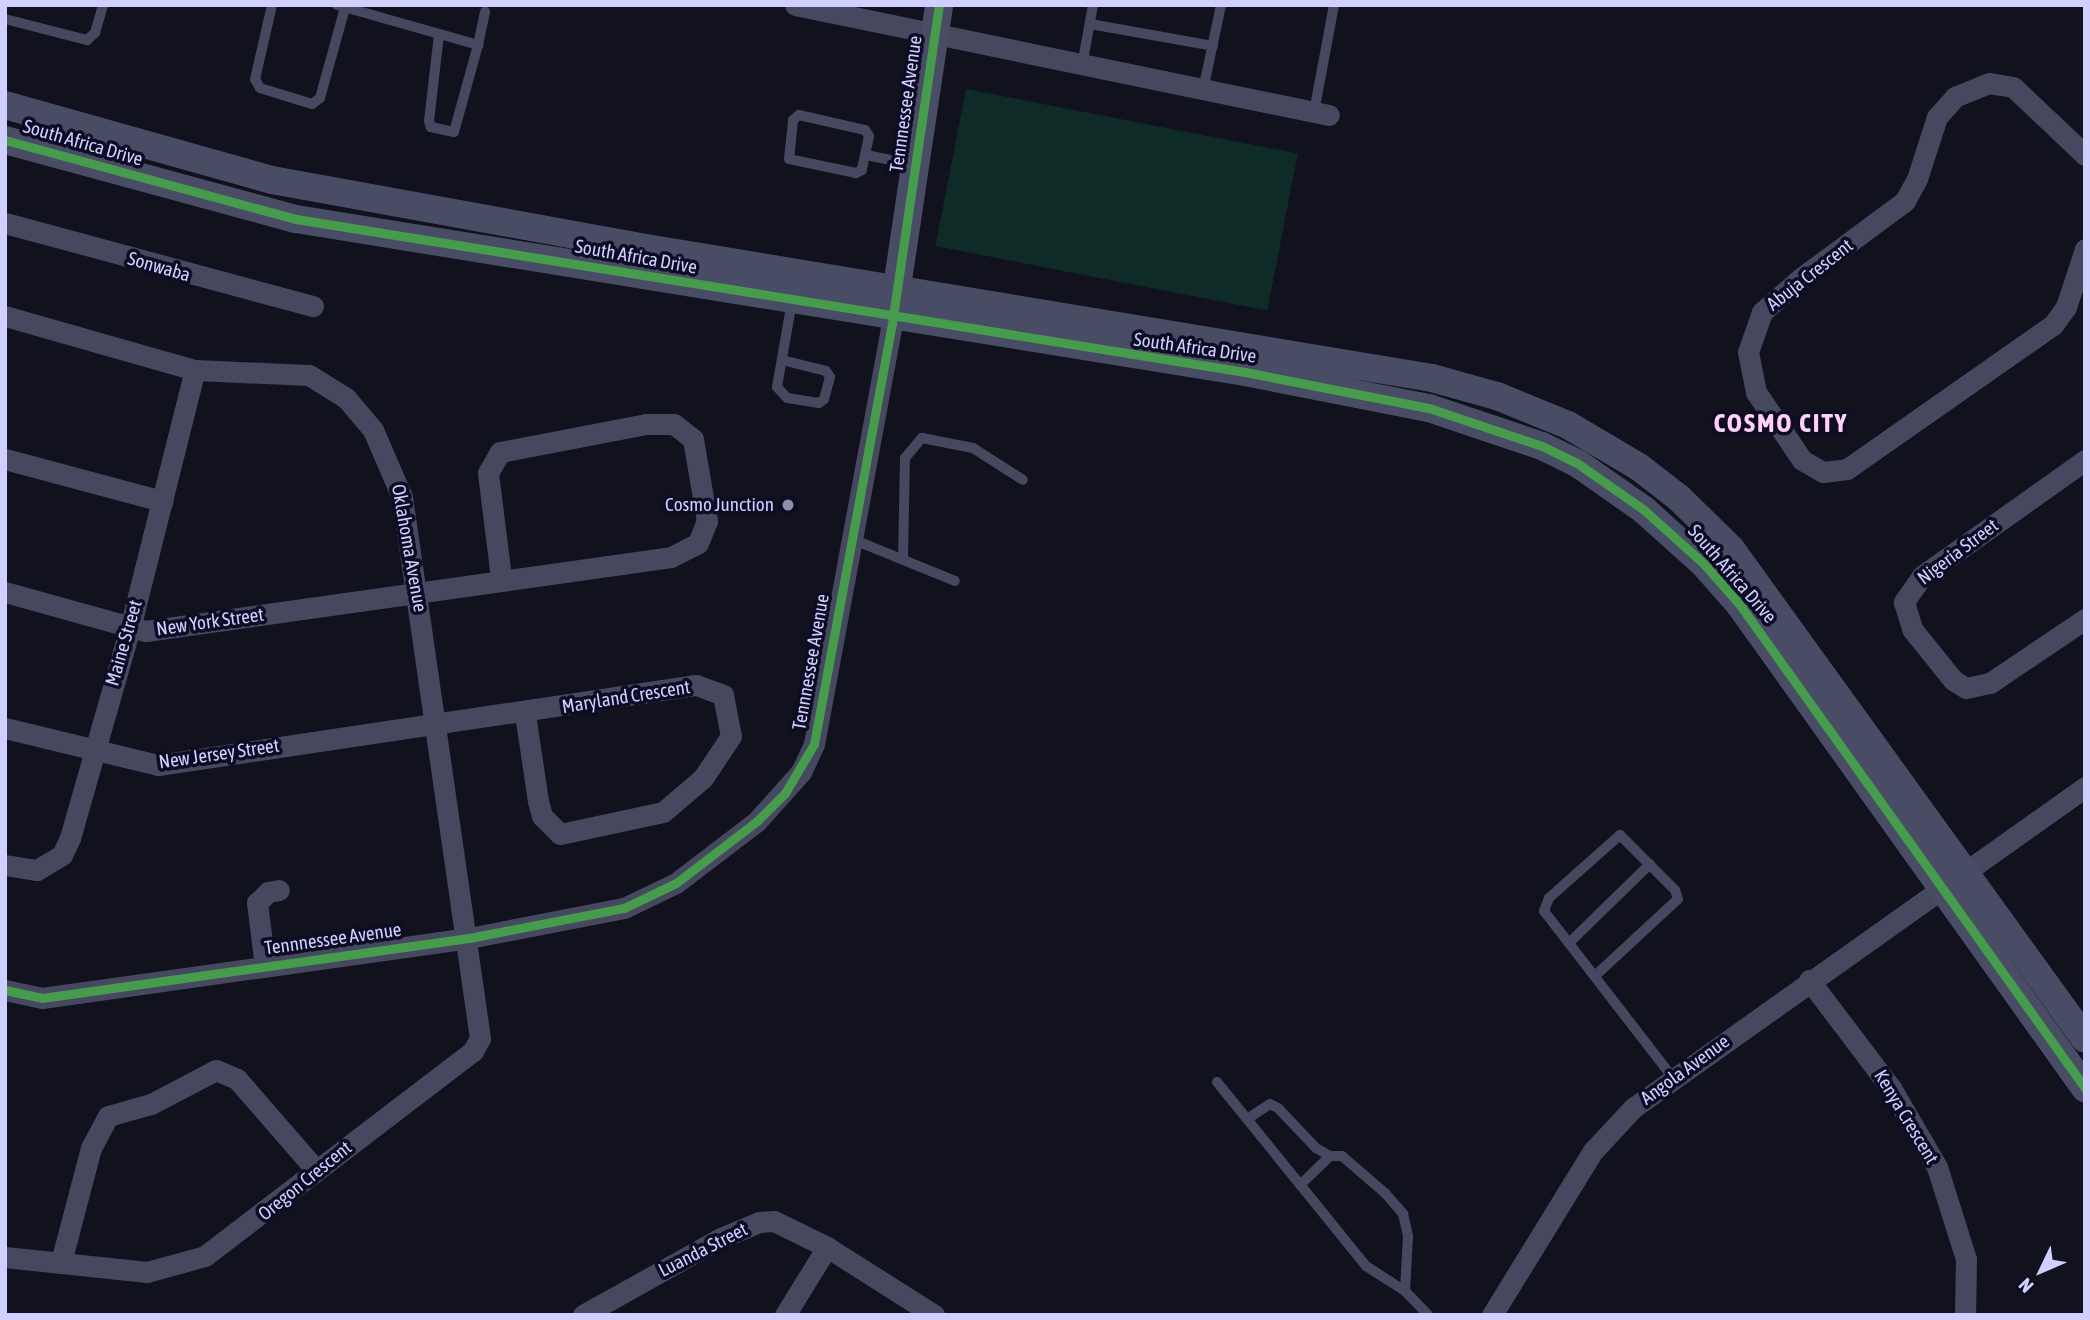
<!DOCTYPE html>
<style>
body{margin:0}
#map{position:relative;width:2090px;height:1320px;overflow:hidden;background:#12121e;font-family:"Asap Condensed",sans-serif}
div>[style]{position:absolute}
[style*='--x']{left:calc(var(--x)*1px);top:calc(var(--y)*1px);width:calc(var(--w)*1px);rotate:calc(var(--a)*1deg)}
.green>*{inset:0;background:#0f2b28;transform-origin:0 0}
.lane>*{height:10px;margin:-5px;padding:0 5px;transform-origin:5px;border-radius:5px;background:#464860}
.street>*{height:21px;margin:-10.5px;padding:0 10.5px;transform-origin:10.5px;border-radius:10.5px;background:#464860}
.secondary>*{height:28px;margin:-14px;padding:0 14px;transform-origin:14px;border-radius:14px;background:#494c65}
.cycleway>*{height:9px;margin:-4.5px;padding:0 4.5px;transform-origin:4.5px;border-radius:4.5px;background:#469c4c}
.dots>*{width:19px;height:19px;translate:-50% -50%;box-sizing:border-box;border:4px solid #0d0c24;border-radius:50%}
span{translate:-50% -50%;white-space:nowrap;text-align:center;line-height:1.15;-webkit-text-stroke:7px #0d0c24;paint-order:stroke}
.street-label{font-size:19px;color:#cfd0ff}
.poi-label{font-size:19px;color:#cfd0ff}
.right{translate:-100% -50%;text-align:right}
.district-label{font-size:26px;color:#ffd1f4;font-weight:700;letter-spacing:2px}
.frame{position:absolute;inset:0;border:7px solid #cfd0ff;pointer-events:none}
.north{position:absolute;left:2006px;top:1236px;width:70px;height:70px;-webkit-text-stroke:5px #0d0c24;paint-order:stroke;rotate:226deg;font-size:19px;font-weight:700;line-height:28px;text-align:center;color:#cfd0ff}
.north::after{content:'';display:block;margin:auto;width:24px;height:32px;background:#cfd0ff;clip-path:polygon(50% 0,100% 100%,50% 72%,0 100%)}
</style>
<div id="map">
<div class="green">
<i style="left:966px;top:89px;width:338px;height:160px;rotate:11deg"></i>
</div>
<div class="lane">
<i style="--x:272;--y:5;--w:76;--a:102.9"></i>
<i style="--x:255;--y:79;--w:10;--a:61"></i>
<i style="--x:260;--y:88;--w:54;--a:17.1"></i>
<i style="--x:312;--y:104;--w:10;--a:-37"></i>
<i style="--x:320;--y:98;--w:93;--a:-74.5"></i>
<i style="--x:337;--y:5;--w:147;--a:15.8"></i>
<i style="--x:478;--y:45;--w:90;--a:105.4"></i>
<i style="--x:454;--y:132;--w:24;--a:-168"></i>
<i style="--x:431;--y:127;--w:6;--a:-108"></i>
<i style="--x:429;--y:121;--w:87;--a:-83.4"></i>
<i style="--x:5;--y:19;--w:85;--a:14.4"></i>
<i style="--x:87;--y:40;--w:11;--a:-41"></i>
<i style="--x:95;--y:33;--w:29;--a:-74"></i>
<i style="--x:1090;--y:24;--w:125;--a:10.1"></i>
<i style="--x:478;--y:45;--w:34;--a:-78"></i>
<i style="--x:1082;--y:66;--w:62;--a:-79.8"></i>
<i style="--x:1203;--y:90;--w:87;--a:-78"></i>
<i style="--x:1314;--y:112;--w:109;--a:-79.4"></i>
<i style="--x:799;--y:115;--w:68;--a:12.8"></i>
<i style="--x:865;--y:130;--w:7;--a:56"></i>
<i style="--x:869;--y:136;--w:35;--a:102"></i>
<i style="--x:862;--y:170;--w:7;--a:153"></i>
<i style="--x:856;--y:173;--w:68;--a:-168.2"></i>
<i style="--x:789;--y:159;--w:39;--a:-84"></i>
<i style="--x:793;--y:120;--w:8;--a:-40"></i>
<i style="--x:866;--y:155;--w:50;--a:11.5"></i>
<i style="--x:782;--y:360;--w:45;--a:14"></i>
<i style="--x:826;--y:371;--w:7;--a:56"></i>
<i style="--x:830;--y:377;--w:23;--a:105"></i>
<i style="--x:824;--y:399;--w:6;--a:141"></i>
<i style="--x:819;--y:403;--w:32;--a:-171"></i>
<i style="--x:787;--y:398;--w:15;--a:-132"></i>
<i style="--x:777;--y:387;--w:87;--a:-80.1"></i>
<i style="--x:852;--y:539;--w:111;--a:22.2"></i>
<i style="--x:903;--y:560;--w:102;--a:-88.9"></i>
<i style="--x:905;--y:458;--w:26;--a:-50"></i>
<i style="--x:922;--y:438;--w:52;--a:11.1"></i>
<i style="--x:973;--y:448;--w:59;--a:32.6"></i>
<i style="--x:1569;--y:943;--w:113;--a:-44.3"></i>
<i style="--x:1597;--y:974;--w:110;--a:-42.8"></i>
<i style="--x:1678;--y:899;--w:9;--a:-108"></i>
<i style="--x:1675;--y:890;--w:78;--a:-135"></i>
<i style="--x:1620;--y:835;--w:95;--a:138.4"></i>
<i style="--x:1549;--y:898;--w:14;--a:111"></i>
<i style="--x:1544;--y:911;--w:211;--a:52.3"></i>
<i style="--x:1217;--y:1082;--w:237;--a:51"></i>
<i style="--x:1366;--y:1266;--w:46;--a:32.7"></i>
<i style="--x:1405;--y:1291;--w:33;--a:46"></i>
<i style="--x:1247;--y:1119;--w:27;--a:-33"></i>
<i style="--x:1270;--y:1104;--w:9;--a:27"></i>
<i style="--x:1278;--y:1108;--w:55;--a:46.5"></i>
<i style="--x:1316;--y:1148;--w:16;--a:30"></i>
<i style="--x:1330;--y:1156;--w:12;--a:0"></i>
<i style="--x:1342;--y:1156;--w:57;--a:40.7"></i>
<i style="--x:1385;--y:1193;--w:28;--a:49"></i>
<i style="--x:1403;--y:1214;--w:23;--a:77"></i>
<i style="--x:1408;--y:1236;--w:55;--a:93.1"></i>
<i style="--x:1300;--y:1185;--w:42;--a:-44"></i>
</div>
<div class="street">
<i style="--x:795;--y:5;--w:545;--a:11.64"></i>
<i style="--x:2085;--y:155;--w:99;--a:-136.6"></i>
<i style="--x:2013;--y:87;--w:24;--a:-171"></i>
<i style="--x:1989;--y:83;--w:37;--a:158"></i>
<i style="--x:1955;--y:97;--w:27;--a:132"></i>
<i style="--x:1937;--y:117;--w:65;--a:107.9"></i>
<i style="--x:1917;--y:179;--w:25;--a:119"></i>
<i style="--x:1905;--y:201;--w:129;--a:143.5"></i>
<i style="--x:1801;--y:278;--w:52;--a:138.9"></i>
<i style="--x:1762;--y:312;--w:42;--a:109.3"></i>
<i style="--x:1748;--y:352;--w:41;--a:78.7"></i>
<i style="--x:1756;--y:392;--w:82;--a:55.9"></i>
<i style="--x:1802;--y:460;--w:24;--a:30"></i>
<i style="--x:1823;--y:472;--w:24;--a:-7"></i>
<i style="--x:1847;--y:469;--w:251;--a:-35"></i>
<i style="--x:2053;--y:325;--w:22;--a:-54"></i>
<i style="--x:2066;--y:307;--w:61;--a:-71.9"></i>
<i style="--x:5;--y:223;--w:319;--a:15.1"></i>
<i style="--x:5;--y:316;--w:198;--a:15.9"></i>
<i style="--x:195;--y:370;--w:114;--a:2.5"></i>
<i style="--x:309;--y:375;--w:44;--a:31.9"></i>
<i style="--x:346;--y:398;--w:42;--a:49.8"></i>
<i style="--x:373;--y:430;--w:73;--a:66.6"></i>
<i style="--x:402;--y:497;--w:547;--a:81.8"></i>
<i style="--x:480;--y:1038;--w:15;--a:118"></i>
<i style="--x:473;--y:1051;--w:337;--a:142.6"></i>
<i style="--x:205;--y:1256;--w:60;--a:164.6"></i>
<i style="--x:147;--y:1272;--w:143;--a:-174"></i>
<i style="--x:5;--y:459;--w:163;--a:15"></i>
<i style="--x:2085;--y:460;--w:200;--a:144.6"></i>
<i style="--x:1922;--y:576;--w:32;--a:125"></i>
<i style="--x:1904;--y:602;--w:28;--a:73"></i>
<i style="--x:1912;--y:629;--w:65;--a:51.2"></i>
<i style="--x:1953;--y:680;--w:15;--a:32"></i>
<i style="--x:1966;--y:688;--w:25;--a:-12"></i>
<i style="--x:1990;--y:683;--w:115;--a:-34"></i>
<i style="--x:5;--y:592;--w:146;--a:15.5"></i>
<i style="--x:146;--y:631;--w:530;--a:-8.02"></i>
<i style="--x:671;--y:557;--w:30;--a:-27"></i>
<i style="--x:698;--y:543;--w:24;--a:-68"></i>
<i style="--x:707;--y:521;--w:83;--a:-99.7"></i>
<i style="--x:693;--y:439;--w:24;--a:-142"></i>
<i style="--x:674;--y:424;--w:28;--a:180"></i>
<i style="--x:646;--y:424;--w:149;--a:169.1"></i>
<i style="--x:500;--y:452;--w:24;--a:120"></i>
<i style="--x:488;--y:473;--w:105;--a:82.9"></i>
<i style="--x:5;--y:728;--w:157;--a:13.6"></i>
<i style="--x:158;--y:765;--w:544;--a:-8.46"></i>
<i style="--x:696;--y:685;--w:29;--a:20"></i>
<i style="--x:723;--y:695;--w:42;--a:79"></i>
<i style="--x:731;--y:736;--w:50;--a:123.7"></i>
<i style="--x:703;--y:778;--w:52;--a:139.6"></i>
<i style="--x:663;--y:812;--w:105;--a:167.9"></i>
<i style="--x:560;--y:834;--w:25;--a:-135"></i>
<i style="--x:542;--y:816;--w:16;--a:-105"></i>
<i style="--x:538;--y:801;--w:88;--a:-98.5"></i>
<i style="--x:5;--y:865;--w:32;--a:9"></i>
<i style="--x:37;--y:870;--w:29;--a:-31"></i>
<i style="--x:62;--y:855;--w:19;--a:-65"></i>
<i style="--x:70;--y:838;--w:218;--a:-74.1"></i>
<i style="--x:130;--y:628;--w:266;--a:-75.9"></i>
<i style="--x:265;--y:966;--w:64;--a:-97.2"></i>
<i style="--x:257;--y:903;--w:16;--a:-45"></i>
<i style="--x:268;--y:892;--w:11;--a:-10"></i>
<i style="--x:1809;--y:980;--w:136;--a:52.8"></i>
<i style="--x:1891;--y:1088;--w:91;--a:59.8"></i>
<i style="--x:1937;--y:1167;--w:96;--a:72.5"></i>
<i style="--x:1966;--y:1259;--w:56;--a:91"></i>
<i style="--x:5;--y:990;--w:38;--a:12"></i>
<i style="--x:42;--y:998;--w:431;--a:-8"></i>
<i style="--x:469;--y:938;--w:158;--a:-11"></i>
<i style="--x:624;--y:908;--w:58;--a:-25.7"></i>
<i style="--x:676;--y:883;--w:102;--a:-37.4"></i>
<i style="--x:757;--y:821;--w:66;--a:-48.1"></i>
<i style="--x:801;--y:772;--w:31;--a:-65"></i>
<i style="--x:814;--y:744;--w:435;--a:-79.5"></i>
<i style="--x:61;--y:1262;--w:118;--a:-75.3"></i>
<i style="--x:91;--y:1148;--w:36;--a:-62"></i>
<i style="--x:108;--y:1116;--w:45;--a:-15.6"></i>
<i style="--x:151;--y:1104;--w:73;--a:-27.6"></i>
<i style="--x:216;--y:1070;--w:23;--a:23"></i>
<i style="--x:237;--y:1079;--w:121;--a:49"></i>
<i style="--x:583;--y:1315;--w:158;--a:-29.2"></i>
<i style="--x:721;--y:1238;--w:41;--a:-22.8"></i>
<i style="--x:759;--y:1222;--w:15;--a:-4"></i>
<i style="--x:774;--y:1221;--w:59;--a:26.1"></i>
<i style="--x:827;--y:1247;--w:127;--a:32.4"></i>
<i style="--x:785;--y:1315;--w:80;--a:-58.3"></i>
<i style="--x:1492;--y:1315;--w:193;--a:-58.4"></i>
<i style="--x:1593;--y:1151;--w:59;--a:-47.1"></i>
<i style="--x:1633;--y:1108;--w:554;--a:-35.38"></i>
</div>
<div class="secondary">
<i style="--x:5;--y:105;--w:277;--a:15.7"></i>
<i style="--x:272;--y:180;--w:380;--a:10.3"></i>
<i style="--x:646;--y:248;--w:797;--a:9.39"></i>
<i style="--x:1432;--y:378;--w:67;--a:15.5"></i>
<i style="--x:1497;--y:396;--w:77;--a:22.2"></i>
<i style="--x:1568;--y:425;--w:82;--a:30.6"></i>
<i style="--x:1639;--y:467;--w:51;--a:37.8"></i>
<i style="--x:1679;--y:498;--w:73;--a:44.4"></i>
<i style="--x:1731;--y:549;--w:604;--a:54.15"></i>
<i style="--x:5;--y:140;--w:302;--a:15.2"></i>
<i style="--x:296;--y:219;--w:961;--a:9.16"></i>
<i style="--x:1245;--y:372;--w:187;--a:11.1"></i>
<i style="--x:1429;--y:408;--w:119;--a:18.6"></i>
<i style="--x:1542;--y:446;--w:39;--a:26"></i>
<i style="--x:1577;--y:463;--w:82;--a:35"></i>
<i style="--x:1644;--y:510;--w:81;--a:42"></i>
<i style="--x:1704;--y:564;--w:55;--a:48.7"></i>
<i style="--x:1740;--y:605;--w:594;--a:54.46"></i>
<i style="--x:894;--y:307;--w:305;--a:-81.5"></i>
</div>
<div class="cycleway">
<i style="--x:5;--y:140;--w:302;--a:15.2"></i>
<i style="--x:296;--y:219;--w:961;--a:9.16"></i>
<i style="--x:1245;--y:372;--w:187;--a:11.1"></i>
<i style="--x:1429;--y:408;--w:119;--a:18.6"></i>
<i style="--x:1542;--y:446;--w:39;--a:26"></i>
<i style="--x:1577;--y:463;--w:82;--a:35"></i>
<i style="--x:1644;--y:510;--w:81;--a:42"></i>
<i style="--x:1704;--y:564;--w:55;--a:48.7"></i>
<i style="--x:1740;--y:605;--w:594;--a:54.46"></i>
<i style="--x:5;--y:990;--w:38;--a:12"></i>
<i style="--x:42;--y:998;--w:431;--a:-8"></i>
<i style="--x:469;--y:938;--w:158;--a:-11"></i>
<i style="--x:624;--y:908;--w:58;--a:-25.7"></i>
<i style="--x:676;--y:883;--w:102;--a:-37.4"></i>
<i style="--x:757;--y:821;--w:40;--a:-45"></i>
<i style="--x:785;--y:793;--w:57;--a:-59.4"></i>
<i style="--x:814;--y:744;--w:435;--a:-79.5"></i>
<i style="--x:893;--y:316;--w:314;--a:-81.6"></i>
</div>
<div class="dots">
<i style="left:788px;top:505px;background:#8d8eb0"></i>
</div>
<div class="street-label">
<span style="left:906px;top:104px;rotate:-82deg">Tennnessee Avenue</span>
<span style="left:83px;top:143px;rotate:16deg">South Africa Drive</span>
<span style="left:636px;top:257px;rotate:10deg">South Africa Drive</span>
<span style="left:159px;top:267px;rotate:16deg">Sonwaba</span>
<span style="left:1810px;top:275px;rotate:-38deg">Abuja Crescent</span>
<span style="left:1195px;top:348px;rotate:8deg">South Africa Drive</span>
<span style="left:409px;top:548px;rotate:80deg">Oklahoma Avenue</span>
<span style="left:1958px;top:552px;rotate:-37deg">Nigeria Street</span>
<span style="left:1732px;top:574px;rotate:49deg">South Africa Drive</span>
<span style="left:210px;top:622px;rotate:-8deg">New York Street</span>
<span style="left:124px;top:643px;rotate:-74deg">Maine Street</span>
<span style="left:811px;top:662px;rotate:-80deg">Tennnessee Avenue</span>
<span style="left:626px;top:697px;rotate:-9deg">Maryland Crescent</span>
<span style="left:219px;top:754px;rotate:-8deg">New Jersey Street</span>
<span style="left:333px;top:939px;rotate:-8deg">Tennnessee Avenue</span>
<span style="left:1685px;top:1070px;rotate:-36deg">Angola Avenue</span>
<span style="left:1906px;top:1117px;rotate:59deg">Kenya Crescent</span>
<span style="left:305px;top:1181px;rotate:-39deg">Oregon Crescent</span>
<span style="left:703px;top:1250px;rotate:-27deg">Luanda Street</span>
</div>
<div class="poi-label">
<span class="right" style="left:774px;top:505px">Cosmo Junction</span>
</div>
<div class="district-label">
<span style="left:1781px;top:424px">COSMO CITY</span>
</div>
<div class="frame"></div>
<div class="north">N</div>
</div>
